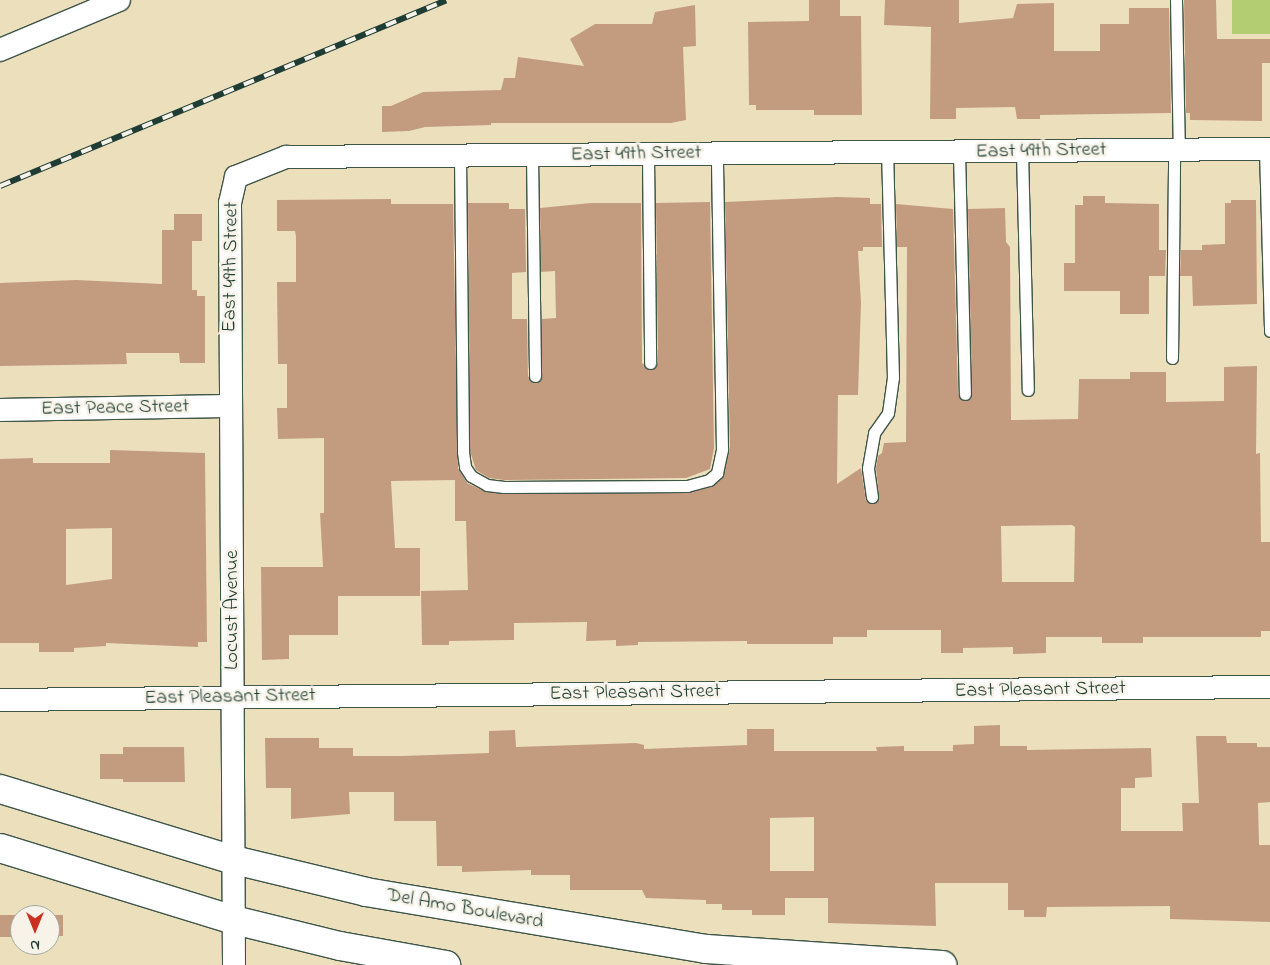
<!DOCTYPE html>
<style>
body{margin:0}
#map{position:relative;width:1270px;height:965px;overflow:hidden;background:#ecdfbc;font-family:"Indie Flower",sans-serif}
div>[style]{position:absolute}
[style*='--x']{left:calc(var(--x)*1px);top:calc(var(--y)*1px);width:calc(var(--w)*1px);rotate:calc(var(--a)*1deg)}
.green>*{inset:0;background:#b3cd73;transform-origin:0 0}
.building>*{inset:0;background:#c39c80}
.roads{filter:drop-shadow(1px 0 #3e5548) drop-shadow(-1px 0 #3e5548) drop-shadow(0 1px #3e5548) drop-shadow(0 -1px #3e5548)}
.service>*{height:11px;margin:-5.5px;padding:0 5.5px;transform-origin:5.5px;border-radius:5.5px;background:#fff}
.minor>*{height:22px;margin:-11px;padding:0 11px;transform-origin:11px;border-radius:11px;background:#fff}
.primary>*{height:28px;margin:-14px;padding:0 14px;transform-origin:14px;border-radius:14px;background:#fff}
.rail>*{height:5.5px;margin-top:-2.75px;transform-origin:0;background:repeating-linear-gradient(90deg,#f7f3e8 0 11px,#1f3d34 0 22px);box-sizing:border-box;border-block:1px solid #1f3d34}
span{translate:-50% -50%;white-space:nowrap;text-align:center;line-height:1.15;-webkit-text-stroke:5px #f7f3e8;paint-order:stroke}
.street-label{font-size:20px;color:#1f3d34}
.north{position:absolute;left:10px;top:905px;width:50px;height:50px;box-sizing:border-box;background:#f7f3e8;border:1px solid #a1aaa0;border-radius:50%;rotate:180deg;font-size:14px;font-weight:700;line-height:20px;text-align:center;color:#1f3d34}
.north::after{content:'';display:block;margin:auto;width:18px;height:22px;background:#c8321e;clip-path:polygon(50% 0,100% 100%,50% 72%,0 100%)}
</style>
<div id="map">
<div class="green">
<i style="left:1232px;top:0;width:38px;height:34px"></i>
</div>
<div class="building">
<i style="clip-path:polygon(809px 0,840px 0,840px 16px,861px 16px,862px 115px,814px 115px,814px 110px,756px 110px,756px 105px,749px 105px,748px 22px,809px 21px)"></i>
<i style="clip-path:polygon(885px 0,959px 0,959px 23px,1013px 18px,1017px 4px,1054px 3px,1054px 51px,1100px 51px,1100px 24px,1129px 24px,1129px 8px,1169px 8px,1171px 113px,1040px 115px,1040px 119px,1017px 119px,1015px 107px,956px 108px,956px 119px,930px 119px,931px 27px,884px 25px)"></i>
<i style="clip-path:polygon(1184px 0,1216px 0,1217px 39px,1270px 39px,1270px 63px,1262px 63px,1262px 121px,1190px 120px,1190px 113px,1186px 113px)"></i>
<i style="clip-path:polygon(695px 5px,696px 46px,683px 47px,686px 120px,671px 123px,491px 123px,491px 125px,425px 127px,409px 131px,382px 132px,382px 106px,391px 106px,423px 92px,501px 90px,504px 78px,515px 78px,518px 57px,584px 66px,570px 39px,595px 24px,652px 24px,655px 12px)"></i>
<i style="clip-path:polygon(1083px 196px,1105px 196px,1105px 203px,1159px 204px,1159px 250px,1166px 250px,1165px 276px,1149px 276px,1149px 314px,1120px 314px,1120px 291px,1064px 291px,1064px 263px,1075px 263px,1075px 205px,1083px 205px)"></i>
<i style="clip-path:polygon(evenodd,837px 197px,870px 198px,870px 204px,881px 204px,882px 247px,863px 247px,863px 251px,858px 251px,861px 303px,858px 395px,838px 395px,837px 484px,861px 468px,866px 501px,876px 503px,879px 496px,876px 468px,878px 456px,882px 453px,884px 443px,906px 442px,907px 247px,897px 247px,896px 204px,953px 209px,958px 394px,965px 401px,972px 394px,968px 209px,1005px 208px,1006px 242px,1010px 247px,1011px 420px,1078px 419px,1079px 379px,1130px 379px,1130px 372px,1166px 372px,1166px 402px,1224px 401px,1224px 367px,1257px 366px,1256px 454px,1260px 453px,1261px 542px,1270px 542px,1270px 631px,1261px 631px,1261px 637px,1143px 637px,1143px 643px,1102px 643px,1102px 637px,1046px 637px,1046px 653px,1013px 654px,1013px 647px,963px 648px,963px 653px,941px 653px,941px 630px,867px 630px,867px 637px,833px 637px,833px 644px,747px 644px,747px 641px,638px 642px,638px 645px,616px 646px,616px 640px,586px 641px,587px 622px,514px 623px,514px 640px,449px 641px,449px 645px,422px 645px,421px 591px,468px 590px,466px 521px,455px 521px,455px 480px,391px 481px,395px 548px,420px 548px,420px 596px,338px 596px,338px 635px,289px 635px,289px 659px,262px 660px,261px 567px,323px 567px,320px 513px,324px 513px,324px 438px,278px 439px,277px 408px,287px 408px,287px 364px,278px 364px,277px 282px,296px 282px,296px 237px,295px 231px,277px 231px,277px 200px,391px 199px,391px 204px,453px 204px,458px 468px,467px 483px,486px 492px,504px 494px,687px 493px,711px 487px,722px 479px,730px 449px,725px 202px,837px 197px,1072px 525px,1075px 527px,1074px 582px,1002px 582px,1001px 526px,1072px 525px)"></i>
<i style="clip-path:polygon(1231px 200px,1256px 200px,1257px 304px,1193px 306px,1192px 276px,1180px 276px,1181px 250px,1202px 250px,1202px 245px,1225px 244px,1225px 203px,1231px 203px)"></i>
<i style="clip-path:polygon(710px 202px,714px 448px,710px 469px,686px 478px,504px 480px,489px 478px,476px 470px,470px 451px,468px 203px,509px 203px,509px 209px,525px 209px,526px 272px,512px 273px,512px 319px,527px 319px,528px 376px,535px 383px,542px 376px,542px 319px,556px 318px,555px 271px,541px 272px,540px 208px,591px 203px,641px 203px,642px 363px,651px 370px,658px 363px,656px 203px)"></i>
<i style="clip-path:polygon(174px 214px,202px 214px,202px 241px,192px 241px,192px 290px,197px 290px,197px 296px,205px 296px,205px 363px,180px 363px,179px 353px,126px 353px,127px 364px,0 366px,0 283px,76px 280px,162px 284px,162px 230px,174px 230px)"></i>
<i style="clip-path:polygon(evenodd,110px 450px,205px 453px,207px 642px,198px 642px,198px 647px,106px 643px,106px 646px,74px 648px,74px 652px,39px 652px,39px 643px,0 643px,0 459px,33px 458px,33px 463px,110px 463px,110px 450px,112px 528px,112px 579px,66px 585px,66px 529px,112px 528px)"></i>
<i style="clip-path:polygon(evenodd,1000px 725px,1000px 746px,1027px 746px,1027px 750px,1151px 748px,1152px 777px,1135px 778px,1135px 788px,1121px 788px,1121px 831px,1183px 831px,1182px 803px,1199px 803px,1196px 736px,1226px 736px,1227px 743px,1257px 743px,1257px 747px,1270px 747px,1270px 802px,1258px 803px,1259px 845px,1270px 845px,1270px 922px,1170px 919px,1170px 906px,1047px 907px,1046px 917px,1024px 917px,1024px 910px,1008px 910px,1008px 883px,935px 883px,936px 926px,828px 923px,828px 898px,785px 898px,785px 915px,752px 915px,752px 910px,722px 910px,722px 904px,706px 904px,706px 900px,646px 898px,642px 890px,570px 890px,570px 875px,531px 875px,531px 870px,462px 872px,462px 866px,437px 866px,436px 821px,394px 821px,394px 792px,349px 792px,350px 814px,291px 819px,291px 788px,266px 788px,265px 738px,319px 738px,319px 748px,353px 748px,353px 756px,402px 756px,489px 753px,489px 731px,515px 730px,516px 747px,636px 743px,644px 745px,644px 749px,747px 745px,747px 729px,774px 729px,774px 751px,877px 751px,876px 747px,904px 746px,904px 751px,953px 751px,953px 745px,974px 744px,974px 726px,1000px 725px,814px 817px,814px 871px,770px 871px,770px 818px,814px 817px)"></i>
<i style="clip-path:polygon(123px 747px,184px 747px,185px 782px,123px 782px,123px 779px,100px 779px,100px 754px,123px 754px)"></i>
<i style="clip-path:polygon(0 915px,63px 915px,63px 936px,50px 936px,50px 915px,20px 915px,20px 937px,0 937px)"></i>
</div>
<div class="roads">
<div class="service">
<i style="--x:1176;--y:0;--w:150;--a:88.9"></i>
<i style="--x:1265;--y:149;--w:182;--a:88.4"></i>
<i style="--x:1022;--y:151;--w:239;--a:88.6"></i>
<i style="--x:959;--y:152;--w:242;--a:88.6"></i>
<i style="--x:532;--y:155;--w:221;--a:89.2"></i>
<i style="--x:648;--y:155;--w:208;--a:89.4"></i>
<i style="--x:460;--y:156;--w:296;--a:89.4"></i>
<i style="--x:463;--y:452;--w:15;--a:82"></i>
<i style="--x:465;--y:467;--w:11;--a:56"></i>
<i style="--x:471;--y:476;--w:18;--a:29"></i>
<i style="--x:487;--y:485;--w:17;--a:7"></i>
<i style="--x:504;--y:487;--w:183;--a:-0.3"></i>
<i style="--x:687;--y:486;--w:23;--a:-15"></i>
<i style="--x:709;--y:480;--w:11;--a:-41"></i>
<i style="--x:717;--y:473;--w:25;--a:-78"></i>
<i style="--x:722;--y:449;--w:295;--a:-91"></i>
<i style="--x:1172;--y:358;--w:208;--a:-89.4"></i>
<i style="--x:872;--y:497;--w:29;--a:-98"></i>
<i style="--x:868;--y:468;--w:36;--a:-80"></i>
<i style="--x:874;--y:433;--w:24;--a:-55"></i>
<i style="--x:888;--y:413;--w:35;--a:-82"></i>
<i style="--x:893;--y:378;--w:226;--a:-91.5"></i>
</div>
<div class="minor">
<i style="--x:0;--y:50;--w:129;--a:-22.8"></i>
<i style="--x:0;--y:410;--w:231;--a:-1"></i>
<i style="--x:0;--y:700;--w:1270;--a:-0.59"></i>
<i style="--x:234;--y:965;--w:762;--a:-90.3"></i>
<i style="--x:230;--y:203;--w:27;--a:-77"></i>
<i style="--x:236;--y:177;--w:54;--a:-21.8"></i>
<i style="--x:286;--y:157;--w:984;--a:-0.47"></i>
</div>
<div class="primary">
<i style="--x:0;--y:789;--w:245;--a:16.9"></i>
<i style="--x:234;--y:860;--w:136;--a:13.6"></i>
<i style="--x:366;--y:892;--w:345;--a:9.5"></i>
<i style="--x:706;--y:949;--w:237;--a:3.9"></i>
<i style="--x:0;--y:848;--w:245;--a:17.1"></i>
<i style="--x:234;--y:920;--w:109;--a:13.8"></i>
<i style="--x:340;--y:946;--w:108;--a:10.2"></i>
</div>
</div>
<div class="rail">
<i style="--x:0;--y:186;--w:483;--a:-22.6"></i>
</div>
<div class="street-label">
<span style="left:1041px;top:151px;rotate:-1deg">East 49th Street</span>
<span style="left:636px;top:154px;rotate:-1deg">East 49th Street</span>
<span style="left:231px;top:267px;rotate:-89deg">East 49th Street</span>
<span style="left:115px;top:408px;rotate:-1deg">East Peace Street</span>
<span style="left:232px;top:610px;rotate:-90deg">Locust Avenue</span>
<span style="left:1040px;top:690px;rotate:-1deg">East Pleasant Street</span>
<span style="left:635px;top:693px;rotate:-1deg">East Pleasant Street</span>
<span style="left:230px;top:697px;rotate:-1deg">East Pleasant Street</span>
<span style="left:465px;top:909px;rotate:10deg">Del Amo Boulevard</span>
</div>
<div class="north">N</div>
</div>
